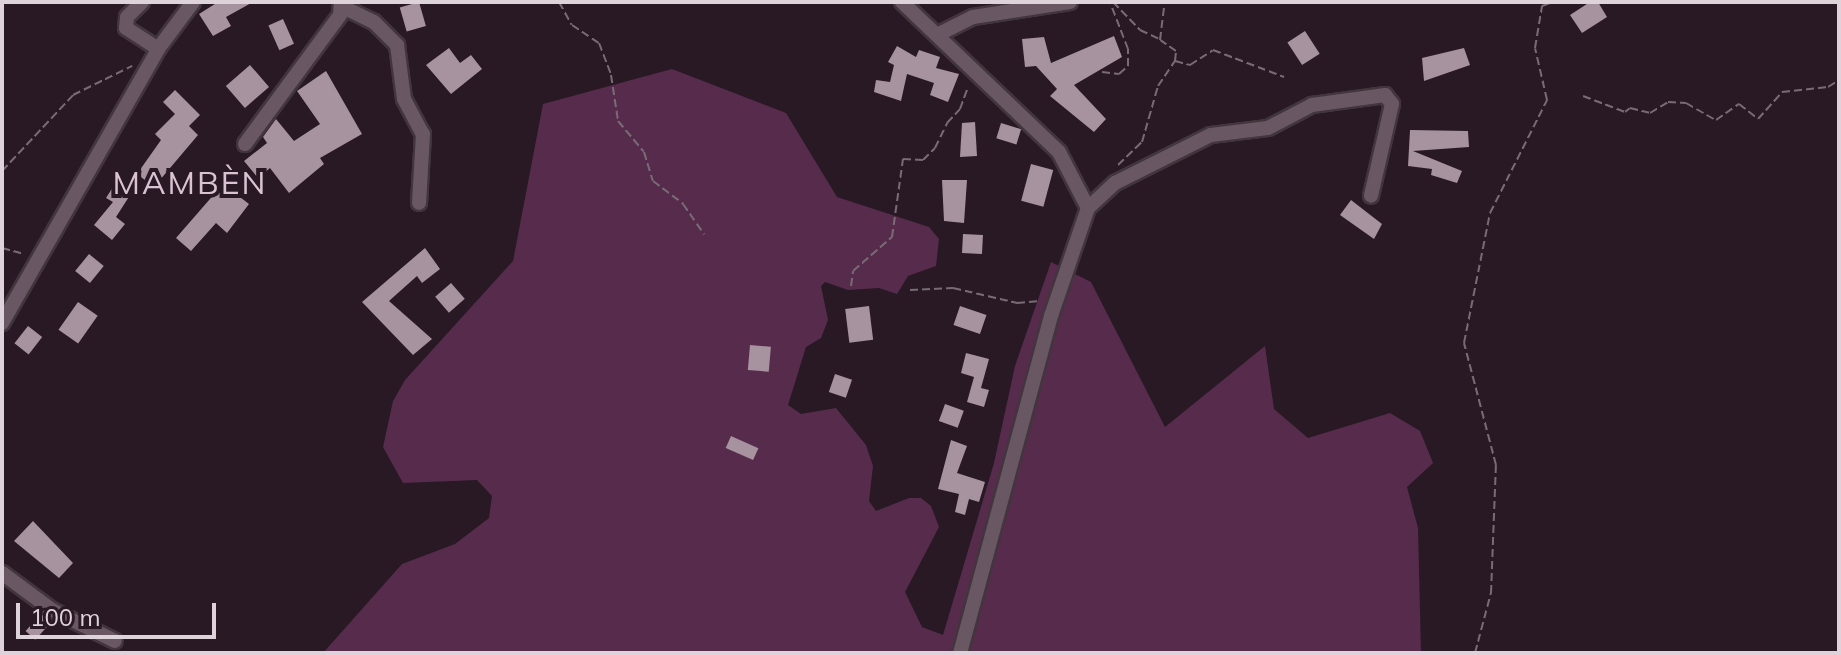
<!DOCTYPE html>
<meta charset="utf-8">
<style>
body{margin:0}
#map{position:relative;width:1841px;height:655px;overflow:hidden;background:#281924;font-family:Mulish,sans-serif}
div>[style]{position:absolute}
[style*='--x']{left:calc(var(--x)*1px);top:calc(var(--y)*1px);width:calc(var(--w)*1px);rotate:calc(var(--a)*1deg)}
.green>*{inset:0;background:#572b4c}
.building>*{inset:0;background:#a792a0;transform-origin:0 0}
.path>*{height:2px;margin-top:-1px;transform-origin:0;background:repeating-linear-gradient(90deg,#786b74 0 8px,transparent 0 12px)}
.roads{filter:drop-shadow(2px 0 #42363e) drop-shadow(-2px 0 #42363e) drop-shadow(0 2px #42363e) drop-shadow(0 -2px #42363e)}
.minor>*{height:14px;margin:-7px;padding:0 7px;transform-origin:7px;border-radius:7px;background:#6a5764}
span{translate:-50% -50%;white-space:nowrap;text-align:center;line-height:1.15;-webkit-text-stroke:8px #281924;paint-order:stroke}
.quarter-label{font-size:32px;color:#d9c3d2;letter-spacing:2px}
.frame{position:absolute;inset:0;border:4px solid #ded3da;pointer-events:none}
.scale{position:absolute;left:16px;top:603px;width:200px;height:36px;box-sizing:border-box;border:4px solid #ded3da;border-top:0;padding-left:10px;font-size:24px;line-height:28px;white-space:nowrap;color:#ded3da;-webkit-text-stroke:6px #281924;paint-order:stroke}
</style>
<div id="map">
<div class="green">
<i style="clip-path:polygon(672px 69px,786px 113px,837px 197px,929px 227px,939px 239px,936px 266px,908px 276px,897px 294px,879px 288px,848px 290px,825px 282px,821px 286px,828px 320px,821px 338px,806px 347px,788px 405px,801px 414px,836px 408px,866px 445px,873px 466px,869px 501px,876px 511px,909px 498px,921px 498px,931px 506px,939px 527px,905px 592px,922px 627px,943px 635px,994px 463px,1015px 366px,1051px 262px,1091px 282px,1165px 427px,1265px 346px,1274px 409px,1308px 438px,1390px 413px,1420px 431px,1433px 463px,1407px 487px,1418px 528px,1421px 653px,323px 653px,402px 564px,455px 544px,489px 518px,492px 496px,477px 480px,403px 483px,383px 447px,393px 401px,405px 380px,513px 261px,543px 104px)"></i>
</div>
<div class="building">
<i style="clip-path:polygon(218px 2px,253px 2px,226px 17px,231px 26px,213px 36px,199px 14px)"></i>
<i style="left:419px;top:2px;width:25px;height:20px;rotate:74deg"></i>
<i style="clip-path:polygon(1590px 2px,1598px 2px,1607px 17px,1582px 33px,1570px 15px)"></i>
<i style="left:283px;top:19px;width:27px;height:16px;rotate:66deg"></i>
<i style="left:1305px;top:31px;width:27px;height:21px;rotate:57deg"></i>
<i style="clip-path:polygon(1114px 36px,1122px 57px,1074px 85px,1106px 119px,1094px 132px,1050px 96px,1057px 89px,1036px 66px,1025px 67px,1022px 39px,1044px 37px,1051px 63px)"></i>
<i style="clip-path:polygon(897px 46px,916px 57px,919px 50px,940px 57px,936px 68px,959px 74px,948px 102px,930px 95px,934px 83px,907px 74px,901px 101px,874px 92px,876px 80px,890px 82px,894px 65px,888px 62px)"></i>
<i style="clip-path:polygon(449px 48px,460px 63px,471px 55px,482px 69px,451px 94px,426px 65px)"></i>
<i style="clip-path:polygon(1464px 48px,1470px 65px,1424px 81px,1422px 58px)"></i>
<i style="left:250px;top:65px;width:29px;height:32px;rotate:49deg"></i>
<i style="clip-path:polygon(326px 71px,362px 134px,320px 158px,324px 164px,289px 193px,270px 168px,258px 178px,244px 161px,267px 143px,263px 137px,276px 119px,294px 141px,320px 124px,297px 91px)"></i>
<i style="clip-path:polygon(175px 90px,200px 115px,189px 126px,198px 135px,154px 187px,137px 174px,161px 140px,155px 134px,175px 114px,163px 102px)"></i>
<i style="clip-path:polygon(975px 122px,977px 156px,960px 157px,962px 123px)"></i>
<i style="left:1001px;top:123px;width:21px;height:16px;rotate:17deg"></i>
<i style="clip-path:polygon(1410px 130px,1468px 131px,1469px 147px,1413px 151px,1462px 171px,1457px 183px,1431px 175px,1432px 169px,1408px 166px)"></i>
<i style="left:1031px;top:164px;width:23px;height:38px;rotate:15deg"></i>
<i style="clip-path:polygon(118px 179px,134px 189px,116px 217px,125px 224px,112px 240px,94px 225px,113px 202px,106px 198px)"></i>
<i style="clip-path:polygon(942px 180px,967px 180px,964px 223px,944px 221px)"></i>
<i style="clip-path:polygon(223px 184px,249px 204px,227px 233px,216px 223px,191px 251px,176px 238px)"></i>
<i style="clip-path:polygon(1351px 200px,1382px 224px,1374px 239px,1340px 215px)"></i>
<i style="left:963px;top:234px;width:20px;height:19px;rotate:3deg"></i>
<i style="clip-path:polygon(425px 248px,440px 269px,422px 283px,417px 276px,389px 301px,432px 339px,413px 355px,362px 302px)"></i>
<i style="left:89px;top:254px;width:19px;height:22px;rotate:39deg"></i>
<i style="left:451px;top:283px;width:21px;height:21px;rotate:49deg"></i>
<i style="left:78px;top:302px;width:24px;height:34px;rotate:35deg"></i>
<i style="left:869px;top:306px;width:34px;height:24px;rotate:83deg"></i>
<i style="left:960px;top:306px;width:28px;height:20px;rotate:19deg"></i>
<i style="left:28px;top:326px;width:18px;height:22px;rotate:38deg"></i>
<i style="left:750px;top:345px;width:21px;height:25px;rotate:5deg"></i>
<i style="clip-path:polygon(966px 353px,989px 359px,981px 388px,989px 390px,984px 407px,967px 402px,974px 377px,961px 373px)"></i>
<i style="left:835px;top:374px;width:18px;height:19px;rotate:19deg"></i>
<i style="left:945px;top:404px;width:20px;height:18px;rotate:20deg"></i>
<i style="left:731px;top:436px;width:30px;height:13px;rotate:24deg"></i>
<i style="clip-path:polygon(951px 440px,967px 446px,957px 473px,985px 482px,979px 502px,969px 499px,965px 515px,955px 512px,959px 494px,938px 489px)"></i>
<i style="clip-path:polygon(33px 521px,73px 563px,59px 578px,14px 541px)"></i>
<i style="left:41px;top:614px;width:13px;height:23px;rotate:42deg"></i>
</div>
<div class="path">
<i style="--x:559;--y:2;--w:26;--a:61"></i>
<i style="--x:572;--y:25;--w:32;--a:34"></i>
<i style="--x:599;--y:43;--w:34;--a:69"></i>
<i style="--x:611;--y:75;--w:47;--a:81.3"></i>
<i style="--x:618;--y:121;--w:40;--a:50"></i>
<i style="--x:644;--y:152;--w:30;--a:73"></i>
<i style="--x:653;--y:181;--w:38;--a:37"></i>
<i style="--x:683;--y:204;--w:37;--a:55"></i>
<i style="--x:1113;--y:2;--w:39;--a:46"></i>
<i style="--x:1140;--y:30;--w:21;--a:25"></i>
<i style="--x:1175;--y:61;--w:16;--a:15"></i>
<i style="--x:1190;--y:65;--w:27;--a:-33"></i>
<i style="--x:1213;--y:50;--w:76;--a:20.8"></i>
<i style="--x:1102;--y:72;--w:17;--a:7"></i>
<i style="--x:1119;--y:74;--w:12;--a:-42"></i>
<i style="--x:1128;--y:66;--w:17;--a:-90"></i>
<i style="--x:1128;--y:49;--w:50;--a:-111"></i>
<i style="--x:1583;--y:96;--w:45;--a:20.9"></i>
<i style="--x:1625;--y:112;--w:6;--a:-39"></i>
<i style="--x:1630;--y:108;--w:21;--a:14"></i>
<i style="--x:1650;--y:113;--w:21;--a:-31"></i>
<i style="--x:1668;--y:102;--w:18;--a:3"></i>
<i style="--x:1686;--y:103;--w:34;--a:30"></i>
<i style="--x:1716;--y:120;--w:28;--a:-35"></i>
<i style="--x:1739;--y:104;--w:24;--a:38"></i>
<i style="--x:1758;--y:119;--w:36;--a:-48"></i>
<i style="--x:1782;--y:92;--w:46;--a:-6.2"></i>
<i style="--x:1828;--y:87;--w:13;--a:-32"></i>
<i style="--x:1118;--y:165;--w:33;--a:-44"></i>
<i style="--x:1142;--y:142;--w:58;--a:-74.1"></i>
<i style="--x:1158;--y:86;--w:30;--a:-56"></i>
<i style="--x:1175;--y:61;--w:10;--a:-84"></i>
<i style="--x:1176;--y:51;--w:19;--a:-145"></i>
<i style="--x:1160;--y:40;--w:38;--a:-83"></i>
<i style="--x:2;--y:171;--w:104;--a:-46.9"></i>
<i style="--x:73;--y:95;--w:66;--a:-26.2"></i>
<i style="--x:2;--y:248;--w:23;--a:15"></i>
<i style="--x:851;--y:286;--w:15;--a:-82"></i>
<i style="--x:853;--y:271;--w:52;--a:-41.1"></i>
<i style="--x:892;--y:237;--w:79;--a:-82"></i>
<i style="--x:903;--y:159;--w:20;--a:3"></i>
<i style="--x:923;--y:160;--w:17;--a:-45"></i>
<i style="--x:935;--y:148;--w:28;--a:-64"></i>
<i style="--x:947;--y:123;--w:19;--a:-47"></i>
<i style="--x:960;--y:109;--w:23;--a:-70"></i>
<i style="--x:910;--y:290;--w:43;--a:-2.7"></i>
<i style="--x:953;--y:288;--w:66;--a:13.2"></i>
<i style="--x:1017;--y:303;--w:23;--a:-5"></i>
<i style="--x:1475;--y:653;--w:62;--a:-75.1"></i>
<i style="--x:1491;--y:593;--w:128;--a:-87.8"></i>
<i style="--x:1496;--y:465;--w:126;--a:-104.7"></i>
<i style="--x:1464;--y:343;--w:133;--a:-78.7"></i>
<i style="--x:1490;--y:213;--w:127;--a:-63.2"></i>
<i style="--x:1547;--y:100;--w:53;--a:-103"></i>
<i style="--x:1535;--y:48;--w:43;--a:-80.5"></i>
<i style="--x:1542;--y:6;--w:12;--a:-20"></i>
</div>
<div class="roads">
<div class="minor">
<i style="--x:142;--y:2;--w:21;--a:135"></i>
<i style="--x:127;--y:17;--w:11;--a:95"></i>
<i style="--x:126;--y:28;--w:38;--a:33"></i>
<i style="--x:902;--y:2;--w:217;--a:43.7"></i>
<i style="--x:1059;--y:152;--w:63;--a:62.6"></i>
<i style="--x:1088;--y:208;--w:114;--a:108.9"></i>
<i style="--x:1051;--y:316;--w:349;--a:105.1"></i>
<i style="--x:343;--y:7;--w:34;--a:26"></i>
<i style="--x:374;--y:22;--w:33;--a:45"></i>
<i style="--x:397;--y:45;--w:54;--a:82.6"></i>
<i style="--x:404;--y:99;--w:40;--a:62"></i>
<i style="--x:423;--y:134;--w:69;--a:93.3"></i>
<i style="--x:937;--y:35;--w:40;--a:-26.6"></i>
<i style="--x:973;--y:17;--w:98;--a:-8.8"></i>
<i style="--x:245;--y:144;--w:160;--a:-53.6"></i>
<i style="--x:340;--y:15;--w:13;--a:-86"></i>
<i style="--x:1088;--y:208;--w:37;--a:-43"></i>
<i style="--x:1115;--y:183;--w:107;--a:-26.6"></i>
<i style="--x:1211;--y:135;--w:57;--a:-7"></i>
<i style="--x:1268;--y:128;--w:50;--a:-27.6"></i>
<i style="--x:1312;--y:105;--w:74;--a:-7.8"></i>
<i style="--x:1385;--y:95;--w:11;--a:52"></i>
<i style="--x:1392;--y:104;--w:94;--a:102.9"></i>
<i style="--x:2;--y:323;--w:315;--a:-60.3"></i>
<i style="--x:158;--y:49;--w:59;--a:-53.3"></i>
<i style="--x:2;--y:573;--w:62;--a:36.5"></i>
<i style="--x:52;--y:610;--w:70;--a:26.2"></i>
</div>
</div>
<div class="quarter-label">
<span style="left:190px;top:182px">MAMBÈN</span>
</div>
<div class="frame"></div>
<div class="scale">100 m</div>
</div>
